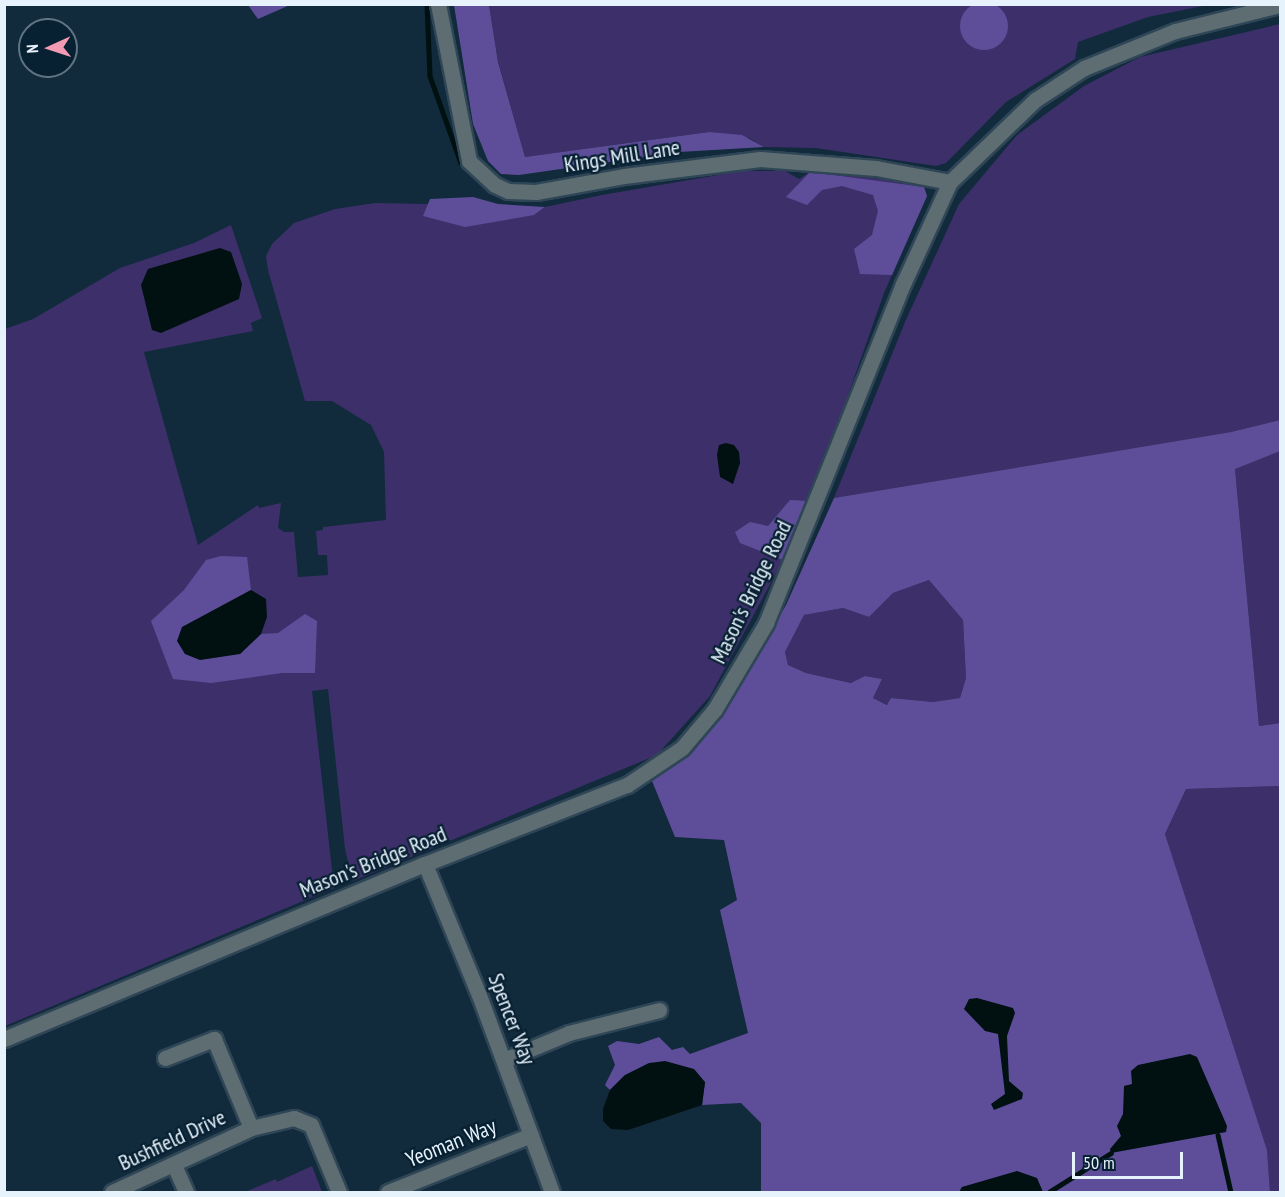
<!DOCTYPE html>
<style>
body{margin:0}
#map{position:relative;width:1285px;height:1197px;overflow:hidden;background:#112a3c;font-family:"PT Sans Narrow",sans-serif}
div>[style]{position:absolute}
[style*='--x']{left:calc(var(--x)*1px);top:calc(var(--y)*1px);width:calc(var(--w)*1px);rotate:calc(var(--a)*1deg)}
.green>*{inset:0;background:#3d306a}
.forest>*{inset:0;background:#5e4e9a}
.round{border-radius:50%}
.water>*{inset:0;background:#011010}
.stream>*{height:4.5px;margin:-2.25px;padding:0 2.25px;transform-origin:2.25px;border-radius:2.25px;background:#011010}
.roads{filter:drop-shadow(2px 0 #2f4657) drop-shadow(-2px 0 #2f4657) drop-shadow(0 2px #2f4657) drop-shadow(0 -2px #2f4657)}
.street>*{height:15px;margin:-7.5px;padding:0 7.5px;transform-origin:7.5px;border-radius:7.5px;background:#5d6d72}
span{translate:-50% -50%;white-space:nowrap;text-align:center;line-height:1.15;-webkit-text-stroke:4.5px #072032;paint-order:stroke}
.street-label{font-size:22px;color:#e6f2fc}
.frame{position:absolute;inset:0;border:6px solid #e6f2fc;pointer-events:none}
.north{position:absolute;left:18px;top:18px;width:60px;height:60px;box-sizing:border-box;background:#072032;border:2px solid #607483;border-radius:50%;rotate:267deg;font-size:16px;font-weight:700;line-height:24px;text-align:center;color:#e6f2fc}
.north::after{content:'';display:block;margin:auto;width:21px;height:27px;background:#f19ab1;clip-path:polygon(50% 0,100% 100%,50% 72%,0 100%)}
.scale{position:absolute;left:1072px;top:1152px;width:111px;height:27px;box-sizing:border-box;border:3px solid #e6f2fc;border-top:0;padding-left:8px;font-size:18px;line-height:21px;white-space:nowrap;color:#e6f2fc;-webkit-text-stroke:4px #072032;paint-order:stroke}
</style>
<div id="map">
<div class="green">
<i style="clip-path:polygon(489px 5px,1208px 5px,1148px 17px,1078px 42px,1075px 59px,1006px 102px,946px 163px,936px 166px,816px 148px,764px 147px,749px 138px,709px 132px,525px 157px,498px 61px)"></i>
<i style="clip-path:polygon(1280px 24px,1280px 420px,1231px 432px,834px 498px,905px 322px,959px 204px,1017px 135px,1084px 86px,1140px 57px)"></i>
<i style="clip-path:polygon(741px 171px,785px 171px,799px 179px,810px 172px,893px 180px,924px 187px,927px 196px,884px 293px,840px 418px,783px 560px,710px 696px,657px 755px,353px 881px,345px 849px,328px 689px,312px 691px,334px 888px,5px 1026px,5px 329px,33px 319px,120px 268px,194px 243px,231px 225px,262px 318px,251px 323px,253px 331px,144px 352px,198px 545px,258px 505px,259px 508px,281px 503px,278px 528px,284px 532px,294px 532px,298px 577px,328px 575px,327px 555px,318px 555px,316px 531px,323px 530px,323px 527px,386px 520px,384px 452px,371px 425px,332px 401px,305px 401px,268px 270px,266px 256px,272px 244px,294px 223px,335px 209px,375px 203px,428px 204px,424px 216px,534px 215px,545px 207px,602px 195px)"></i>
<i style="clip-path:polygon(1280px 451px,1280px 723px,1259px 726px,1235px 468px)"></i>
<i style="clip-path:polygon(929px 580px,963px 620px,966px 678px,960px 698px,933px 702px,891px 698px,888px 705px,873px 698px,882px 679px,865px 676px,852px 683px,806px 673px,788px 665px,785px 652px,804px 615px,843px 608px,869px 617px,893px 593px)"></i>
<i style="clip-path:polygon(1280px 786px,1280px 1192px,1270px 1192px,1267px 1150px,1165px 834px,1186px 789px)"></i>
<i style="clip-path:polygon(312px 1166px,322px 1192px,245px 1192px,276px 1179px,277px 1182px)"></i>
</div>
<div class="forest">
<i class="round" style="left:960px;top:2px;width:48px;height:48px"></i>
<i style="clip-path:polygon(248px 5px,248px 4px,290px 5px,258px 19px)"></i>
<i style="clip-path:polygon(454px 5px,489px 5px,498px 62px,525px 157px,709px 132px,742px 135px,764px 147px,679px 152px,519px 175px,501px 174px,488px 161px,473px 124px)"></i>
<i style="clip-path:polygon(810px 172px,924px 187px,927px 196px,892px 275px,860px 274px,854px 249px,872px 235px,878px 211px,873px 195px,842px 186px,822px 190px,807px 205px,786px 197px)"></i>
<i style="clip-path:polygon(473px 197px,498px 204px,545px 207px,534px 215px,465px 227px,423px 216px,430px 199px)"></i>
<i style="clip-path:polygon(evenodd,1280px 420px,1280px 451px,1235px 469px,1259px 726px,1280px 723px,1280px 786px,1186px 789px,1165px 834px,1267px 1150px,1270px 1192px,761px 1192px,761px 1123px,741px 1103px,702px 1105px,705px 1082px,625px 1075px,610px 1090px,605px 1085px,615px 1065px,608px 1046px,617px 1041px,639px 1044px,659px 1037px,672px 1050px,683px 1047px,690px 1054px,748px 1033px,720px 910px,737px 900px,724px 840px,675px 837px,652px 781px,693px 752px,719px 719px,786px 605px,834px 498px,1231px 432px,1280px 420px,929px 580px,963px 620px,966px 678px,960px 698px,933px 702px,891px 698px,887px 705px,873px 698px,882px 679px,865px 676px,851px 683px,806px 673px,788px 665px,785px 652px,804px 615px,843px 608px,869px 617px,893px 593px,929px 580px)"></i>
<i style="clip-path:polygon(790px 500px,808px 501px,783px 560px,740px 543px,735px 532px,750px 522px,768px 526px)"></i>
<i style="clip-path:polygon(221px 556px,247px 557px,251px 590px,183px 627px,178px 641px,185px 654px,240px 654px,261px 634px,278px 633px,305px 614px,317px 621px,315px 673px,282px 673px,211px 683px,173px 679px,151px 621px,184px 590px,206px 560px)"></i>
</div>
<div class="water">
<i style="clip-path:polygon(220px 248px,231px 252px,242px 284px,239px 299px,161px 333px,152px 330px,141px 285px,148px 269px)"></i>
<i style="clip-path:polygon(726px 443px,734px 445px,739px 452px,740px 463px,733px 484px,720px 477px,717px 455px,719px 445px)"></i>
<i style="clip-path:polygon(251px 590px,266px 599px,267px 617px,261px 634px,240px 654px,200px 660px,185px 654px,177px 641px,182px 627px)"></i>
<i style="clip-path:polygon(977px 998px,1013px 1008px,1015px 1013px,1007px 1036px,1009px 1081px,1023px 1093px,1022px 1099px,994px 1110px,991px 1104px,1005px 1094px,998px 1034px,985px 1031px,964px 1009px,969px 999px)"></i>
<i style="clip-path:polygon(1190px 1054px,1197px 1057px,1227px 1126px,1226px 1132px,1111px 1153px,1110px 1149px,1121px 1136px,1117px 1126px,1123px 1114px,1124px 1086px,1132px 1084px,1131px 1071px,1138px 1065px)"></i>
<i style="clip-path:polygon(665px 1061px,694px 1069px,705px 1082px,702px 1105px,628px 1130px,611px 1129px,603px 1121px,603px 1109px,610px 1090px,625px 1075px,649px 1063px)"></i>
<i style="clip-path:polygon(1017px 1171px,1037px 1178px,1043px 1192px,959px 1192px,962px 1187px)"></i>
</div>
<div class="stream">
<i style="--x:427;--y:4;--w:72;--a:87.6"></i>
<i style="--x:430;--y:76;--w:92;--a:70.4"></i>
<i style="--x:1218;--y:1135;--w:58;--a:77.2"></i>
<i style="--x:1049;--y:1192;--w:73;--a:-32.2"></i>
</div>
<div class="roads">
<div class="street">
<i style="--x:438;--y:4;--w:160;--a:78.8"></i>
<i style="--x:469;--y:161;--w:35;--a:43"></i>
<i style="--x:495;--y:185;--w:14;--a:25"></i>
<i style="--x:508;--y:191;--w:28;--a:2"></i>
<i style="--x:536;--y:192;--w:89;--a:-10.3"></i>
<i style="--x:624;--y:176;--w:137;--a:-7.1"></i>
<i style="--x:760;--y:159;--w:116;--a:4.4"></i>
<i style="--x:876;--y:168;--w:75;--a:10.7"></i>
<i style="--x:425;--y:864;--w:142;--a:67.6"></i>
<i style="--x:479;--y:995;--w:210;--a:69.7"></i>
<i style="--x:4;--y:1039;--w:456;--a:-22.6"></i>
<i style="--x:425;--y:864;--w:217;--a:-21.4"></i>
<i style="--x:627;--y:785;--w:66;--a:-33.9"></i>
<i style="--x:682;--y:748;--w:51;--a:-49.8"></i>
<i style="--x:715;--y:709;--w:100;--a:-59.3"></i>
<i style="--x:766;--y:623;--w:366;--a:-68"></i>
<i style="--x:903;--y:284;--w:112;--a:-65.3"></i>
<i style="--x:950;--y:182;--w:118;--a:-44"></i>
<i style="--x:1035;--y:100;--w:59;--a:-33.1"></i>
<i style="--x:1084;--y:68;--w:98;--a:-22.1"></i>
<i style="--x:1175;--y:31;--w:108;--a:-13.9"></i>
<i style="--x:165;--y:1058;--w:53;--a:-21.2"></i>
<i style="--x:214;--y:1039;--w:96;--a:67.4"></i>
<i style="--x:504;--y:1060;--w:70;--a:-22.6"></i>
<i style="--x:569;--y:1033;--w:93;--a:-14.3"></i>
<i style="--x:174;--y:1165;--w:30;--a:66"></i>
<i style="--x:112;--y:1192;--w:153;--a:-24.7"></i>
<i style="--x:251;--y:1128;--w:44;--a:-13.1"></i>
<i style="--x:294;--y:1118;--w:18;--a:22"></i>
<i style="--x:311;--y:1125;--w:73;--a:67.3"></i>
<i style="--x:388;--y:1192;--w:154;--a:-21.7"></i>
</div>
</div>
<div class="street-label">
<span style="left:622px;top:156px;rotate:-9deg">Kings Mill Lane</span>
<span style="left:751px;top:592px;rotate:-64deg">Mason's Bridge Road</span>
<span style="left:373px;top:862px;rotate:-22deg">Mason's Bridge Road</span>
<span style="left:512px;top:1019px;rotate:69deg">Spencer Way</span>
<span style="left:172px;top:1140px;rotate:-25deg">Bushfield Drive</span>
<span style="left:451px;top:1143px;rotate:-22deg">Yeoman Way</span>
</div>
<div class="frame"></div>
<div class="north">N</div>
<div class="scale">50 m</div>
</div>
